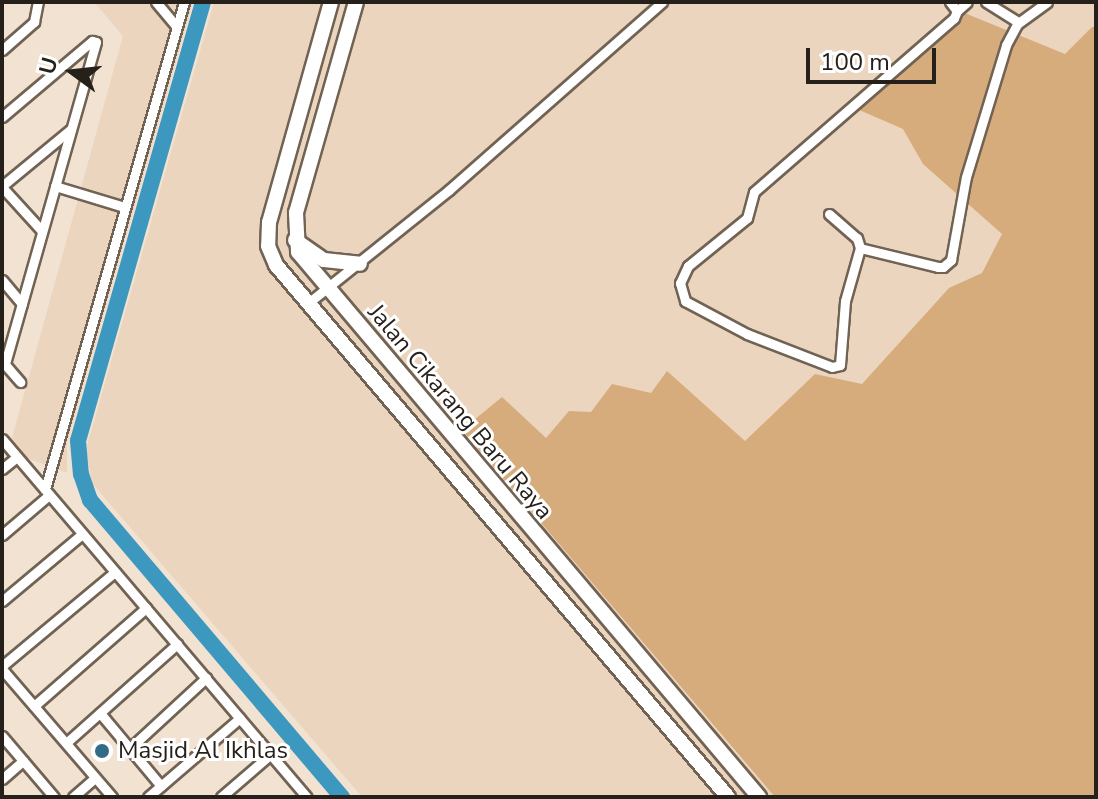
<!DOCTYPE html>
<style>
body{margin:0}
#map{position:relative;width:1098px;height:799px;overflow:hidden;background:#f2e2d1;font-family:"Nunito Sans",sans-serif}
div>[style]{position:absolute}
[style*='--x']{left:calc(var(--x)*1px);top:calc(var(--y)*1px);width:calc(var(--w)*1px);rotate:calc(var(--a)*1deg)}
.built>*{inset:0;background:#ebd5be}
.green>*{inset:0;background:#d7ac7c}
.river>*{height:16px;margin:-8px;padding:0 8px;transform-origin:8px;border-radius:8px;background:#3d98bf}
.roads{filter:drop-shadow(2px 0 #716354) drop-shadow(-2px 0 #716354) drop-shadow(0 2px #716354) drop-shadow(0 -2px #716354)}
.minor>*{height:9px;margin:-4.5px;padding:0 4.5px;transform-origin:4.5px;border-radius:4.5px;background:#fff}
.secondary>*{height:14px;margin:-7px;padding:0 7px;transform-origin:7px;border-radius:7px;background:#fff}
.dots>*{width:22px;height:22px;translate:-50% -50%;box-sizing:border-box;border:4px solid #fff;border-radius:50%}
span{translate:-50% -50%;white-space:nowrap;text-align:center;line-height:1.15;-webkit-text-stroke:6px #fff;paint-order:stroke}
.street-label{font-size:24px;color:#26201a}
.poi-label{font-size:24px;color:#26201a}
.left{translate:0 -50%;text-align:left}
.frame{position:absolute;inset:0;border:4px solid #26201a;pointer-events:none}
.north{position:absolute;left:32px;top:32px;width:80px;height:80px;-webkit-text-stroke:6px #fff;paint-order:stroke;rotate:285deg;font-size:22px;font-weight:700;line-height:32px;text-align:center;color:#26201a}
.north::after{content:'';display:block;margin:auto;width:28px;height:36px;background:#26201a;clip-path:polygon(50% 0,100% 100%,50% 72%,0 100%)}
.scale{position:absolute;left:806px;top:48px;width:130px;height:36px;box-sizing:border-box;border:4px solid #26201a;border-top:0;padding-left:10px;font-size:24px;line-height:28px;white-space:nowrap;color:#26201a;-webkit-text-stroke:6px #fff;paint-order:stroke}
</style>
<div id="map">
<div class="built">
<i style="clip-path:polygon(94px 2px,193px 2px,67px 443px,67px 473px,27px 458px,12px 438px,123px 36px)"></i>
<i style="clip-path:polygon(214px 2px,1096px 2px,1096px 797px,362px 797px,92px 483px,86px 449px)"></i>
</div>
<div class="green">
<i style="clip-path:polygon(962px 12px,1065px 54px,1092px 27px,1096px 27px,1096px 797px,775px 797px,462px 430px,502px 397px,546px 438px,569px 411px,591px 412px,612px 384px,651px 393px,667px 371px,745px 441px,815px 374px,862px 384px,949px 288px,982px 273px,1002px 234px,923px 164px,903px 129px,850px 106px)"></i>
</div>
<div class="river">
<i style="--x:203;--y:2;--w:456;--a:105.9"></i>
<i style="--x:78;--y:441;--w:33;--a:85"></i>
<i style="--x:81;--y:474;--w:28;--a:71"></i>
<i style="--x:90;--y:500;--w:390;--a:49.7"></i>
</div>
<div class="roads">
<div class="minor">
<i style="--x:156;--y:2;--w:31;--a:50"></i>
<i style="--x:950;--y:2;--w:11;--a:52"></i>
<i style="--x:957;--y:11;--w:8;--a:113"></i>
<i style="--x:954;--y:18;--w:265;--a:139"></i>
<i style="--x:754;--y:192;--w:27;--a:105"></i>
<i style="--x:747;--y:218;--w:76;--a:140.9"></i>
<i style="--x:688;--y:266;--w:19;--a:115"></i>
<i style="--x:680;--y:283;--w:19;--a:74"></i>
<i style="--x:685;--y:301;--w:70;--a:28"></i>
<i style="--x:747;--y:334;--w:91;--a:21.2"></i>
<i style="--x:832;--y:367;--w:8;--a:-14"></i>
<i style="--x:840;--y:365;--w:64;--a:-85.5"></i>
<i style="--x:845;--y:301;--w:55;--a:-74.2"></i>
<i style="--x:860;--y:248;--w:80;--a:13.7"></i>
<i style="--x:938;--y:267;--w:5;--a:0"></i>
<i style="--x:943;--y:267;--w:11;--a:-41"></i>
<i style="--x:951;--y:260;--w:84;--a:-79.8"></i>
<i style="--x:966;--y:177;--w:138;--a:-73.1"></i>
<i style="--x:1006;--y:45;--w:24;--a:-62"></i>
<i style="--x:1017;--y:24;--w:37;--a:-36"></i>
<i style="--x:986;--y:2;--w:38;--a:32"></i>
<i style="--x:957;--y:11;--w:13;--a:-42"></i>
<i style="--x:2;--y:50;--w:43;--a:-41.2"></i>
<i style="--x:34;--y:22;--w:20;--a:-79"></i>
<i style="--x:2;--y:117;--w:118;--a:-40.2"></i>
<i style="--x:92;--y:41;--w:4;--a:14"></i>
<i style="--x:96;--y:42;--w:335;--a:105.8"></i>
<i style="--x:2;--y:186;--w:88;--a:-39.5"></i>
<i style="--x:55;--y:186;--w:72;--a:16.9"></i>
<i style="--x:2;--y:187;--w:59;--a:47.7"></i>
<i style="--x:829;--y:214;--w:37;--a:41"></i>
<i style="--x:857;--y:238;--w:10;--a:73"></i>
<i style="--x:2;--y:280;--w:31;--a:50"></i>
<i style="--x:307;--y:304;--w:182;--a:-38.8"></i>
<i style="--x:449;--y:190;--w:284;--a:-41.4"></i>
<i style="--x:2;--y:361;--w:28;--a:49"></i>
<i style="--x:2;--y:439;--w:470;--a:49.6"></i>
<i style="--x:2;--y:469;--w:19;--a:-39"></i>
<i style="--x:45;--y:489;--w:506;--a:-74.07"></i>
<i style="--x:2;--y:535;--w:62;--a:-40.4"></i>
<i style="--x:2;--y:601;--w:104;--a:-39.9"></i>
<i style="--x:2;--y:666;--w:147;--a:-39.8"></i>
<i style="--x:2;--y:669;--w:169;--a:49.3"></i>
<i style="--x:34;--y:706;--w:149;--a:-41.2"></i>
<i style="--x:100;--y:713;--w:95;--a:50.1"></i>
<i style="--x:2;--y:736;--w:80;--a:49.6"></i>
<i style="--x:66;--y:743;--w:149;--a:-41.7"></i>
<i style="--x:129;--y:749;--w:105;--a:-42.7"></i>
<i style="--x:2;--y:779;--w:28;--a:-41"></i>
<i style="--x:73;--y:797;--w:29;--a:-41"></i>
<i style="--x:148;--y:797;--w:121;--a:-40.7"></i>
<i style="--x:221;--y:797;--w:66;--a:-40.7"></i>
</div>
<div class="secondary">
<i style="--x:331;--y:2;--w:229;--a:105.7"></i>
<i style="--x:269;--y:222;--w:24;--a:92"></i>
<i style="--x:268;--y:246;--w:21;--a:67"></i>
<i style="--x:276;--y:265;--w:698;--a:49.65"></i>
<i style="--x:356;--y:2;--w:219;--a:105.9"></i>
<i style="--x:296;--y:213;--w:39;--a:87"></i>
<i style="--x:298;--y:252;--w:714;--a:49.77"></i>
<i style="--x:295;--y:240;--w:35;--a:35"></i>
<i style="--x:324;--y:260;--w:36;--a:6"></i>
</div>
</div>
<div class="dots">
<i style="left:102px;top:751px;background:#336c86"></i>
</div>
<div class="street-label">
<span style="left:460px;top:412px;rotate:50deg">Jalan Cikarang Baru Raya</span>
</div>
<div class="poi-label">
<span class="left" style="left:118px;top:751px">Masjid Al Ikhlas</span>
</div>
<div class="frame"></div>
<div class="north">U</div>
<div class="scale">100 m</div>
</div>
